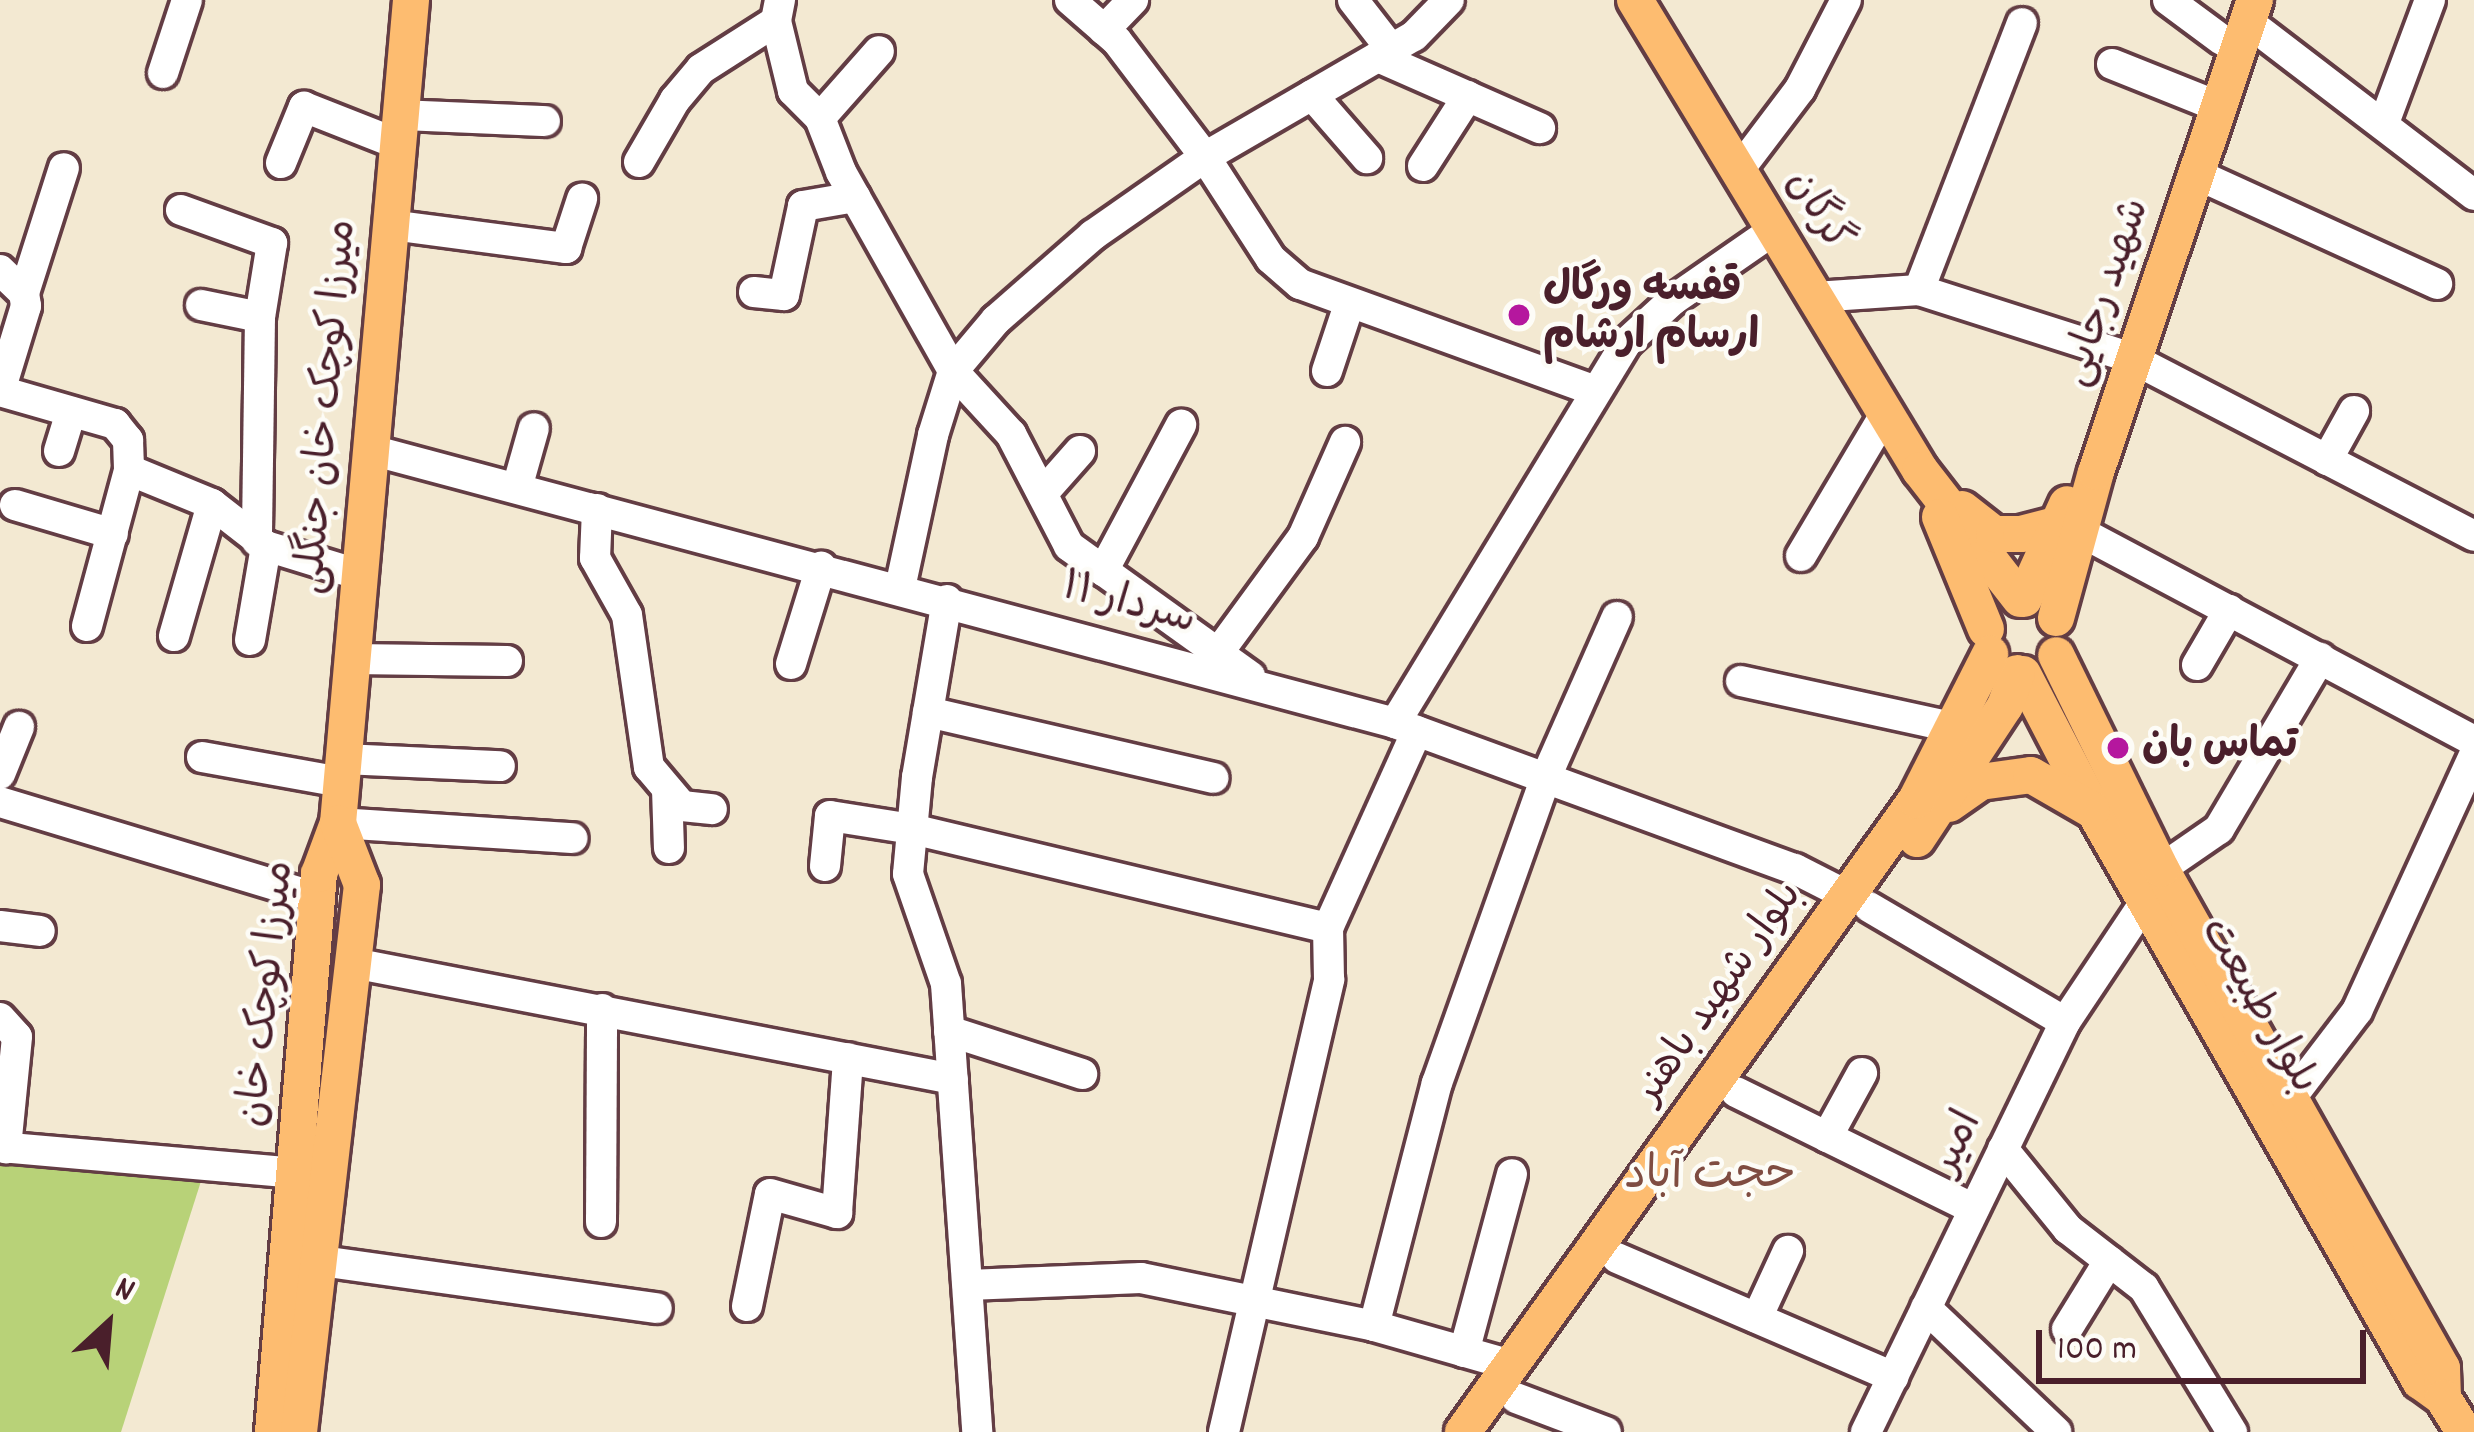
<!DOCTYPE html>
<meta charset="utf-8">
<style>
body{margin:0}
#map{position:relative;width:2474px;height:1432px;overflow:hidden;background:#f3e9d2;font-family:Dekko,"Playpen Sans Arabic",sans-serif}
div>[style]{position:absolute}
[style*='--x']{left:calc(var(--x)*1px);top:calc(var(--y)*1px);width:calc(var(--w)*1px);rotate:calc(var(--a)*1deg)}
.green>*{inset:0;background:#b8d278}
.roads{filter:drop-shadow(3px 0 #633d44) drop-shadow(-3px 0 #633d44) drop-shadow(0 3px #633d44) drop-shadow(0 -3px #633d44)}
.minor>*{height:30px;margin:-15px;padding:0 15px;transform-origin:15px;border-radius:15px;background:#fff}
.major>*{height:36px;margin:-18px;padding:0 18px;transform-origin:18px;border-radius:18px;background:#fdbc70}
.dots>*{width:33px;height:33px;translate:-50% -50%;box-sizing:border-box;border:6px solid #fdfcf7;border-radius:50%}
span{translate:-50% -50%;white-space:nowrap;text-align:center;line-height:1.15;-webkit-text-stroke:9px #fdfcf7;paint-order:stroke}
.street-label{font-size:42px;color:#4a1f2b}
.poi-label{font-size:42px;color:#4a1f2b;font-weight:700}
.left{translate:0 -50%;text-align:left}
.neighbourhood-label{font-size:45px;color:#7f4c41}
.north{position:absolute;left:48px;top:1264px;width:120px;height:120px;-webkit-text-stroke:9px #fdfcf7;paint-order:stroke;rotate:26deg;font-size:33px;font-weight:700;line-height:48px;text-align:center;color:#4a1f2b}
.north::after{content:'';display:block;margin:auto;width:42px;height:54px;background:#4a1f2b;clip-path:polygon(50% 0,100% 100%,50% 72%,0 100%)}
.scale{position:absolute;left:2036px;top:1330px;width:330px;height:54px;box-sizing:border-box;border:6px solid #4a1f2b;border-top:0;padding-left:15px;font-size:36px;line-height:42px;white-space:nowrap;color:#4a1f2b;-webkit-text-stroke:9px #fdfcf7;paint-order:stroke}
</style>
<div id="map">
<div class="green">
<i style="clip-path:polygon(0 1161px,202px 1178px,121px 1432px,0 1432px)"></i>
</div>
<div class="roads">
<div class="minor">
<i style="--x:780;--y:0;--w:21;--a:101"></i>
<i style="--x:776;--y:21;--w:72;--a:76.3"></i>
<i style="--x:793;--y:91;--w:38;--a:45"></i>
<i style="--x:820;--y:118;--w:58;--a:68.7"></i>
<i style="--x:841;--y:172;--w:228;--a:60.6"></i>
<i style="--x:953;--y:371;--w:86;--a:47.4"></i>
<i style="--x:1011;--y:434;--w:126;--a:62.6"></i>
<i style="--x:1069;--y:546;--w:223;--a:35.7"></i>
<i style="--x:1070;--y:0;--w:62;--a:41.1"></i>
<i style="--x:1117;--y:41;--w:146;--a:52.8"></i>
<i style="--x:1205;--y:157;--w:121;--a:57.1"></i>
<i style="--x:1271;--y:259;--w:38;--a:41"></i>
<i style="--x:1300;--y:284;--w:314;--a:19.9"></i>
<i style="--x:1353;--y:0;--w:62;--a:52.2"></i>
<i style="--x:2168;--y:0;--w:67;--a:36.5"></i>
<i style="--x:2248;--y:22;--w:285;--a:37.4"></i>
<i style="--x:1104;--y:30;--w:42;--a:-46"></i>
<i style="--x:1378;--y:57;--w:177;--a:23.7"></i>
<i style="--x:2112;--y:64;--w:97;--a:21.8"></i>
<i style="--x:163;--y:73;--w:77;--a:-71.8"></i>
<i style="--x:1312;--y:95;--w:84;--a:48.9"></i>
<i style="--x:401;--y:115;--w:144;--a:2.4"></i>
<i style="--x:820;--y:118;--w:89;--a:-48.6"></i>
<i style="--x:2384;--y:123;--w:131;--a:-69.5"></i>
<i style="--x:639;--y:162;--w:72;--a:-59.9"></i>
<i style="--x:675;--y:100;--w:40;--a:-50"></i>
<i style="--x:701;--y:69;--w:89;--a:-32.6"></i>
<i style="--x:281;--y:163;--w:61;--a:-67.7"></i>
<i style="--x:304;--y:107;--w:101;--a:21.5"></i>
<i style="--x:1423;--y:166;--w:83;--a:-57.3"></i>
<i style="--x:1738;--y:171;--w:103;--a:-52.9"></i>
<i style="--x:1800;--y:89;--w:100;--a:-62.7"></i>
<i style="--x:2196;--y:174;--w:265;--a:24.5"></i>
<i style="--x:181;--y:210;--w:97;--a:19.9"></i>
<i style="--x:272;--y:243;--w:75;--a:99.2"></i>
<i style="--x:260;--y:317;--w:224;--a:90.8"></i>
<i style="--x:391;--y:225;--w:177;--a:7.5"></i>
<i style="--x:566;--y:248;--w:52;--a:-71.9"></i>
<i style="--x:0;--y:270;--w:33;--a:44"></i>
<i style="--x:24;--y:293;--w:13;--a:81"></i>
<i style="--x:26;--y:306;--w:89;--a:107"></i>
<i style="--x:1919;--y:290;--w:286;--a:-68.9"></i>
<i style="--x:754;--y:292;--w:30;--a:6"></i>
<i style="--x:784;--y:295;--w:91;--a:-77.9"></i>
<i style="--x:803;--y:206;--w:53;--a:-9.8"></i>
<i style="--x:24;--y:293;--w:131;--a:-72.3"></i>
<i style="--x:1815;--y:297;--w:104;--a:-3.9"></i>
<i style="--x:1919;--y:290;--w:207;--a:17.7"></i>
<i style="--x:201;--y:305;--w:60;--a:11.5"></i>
<i style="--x:2133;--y:359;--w:384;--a:27.4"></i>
<i style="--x:1327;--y:371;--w:70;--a:-71.6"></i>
<i style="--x:0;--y:391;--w:120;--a:16"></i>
<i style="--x:115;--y:424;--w:21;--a:51"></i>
<i style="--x:128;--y:440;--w:30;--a:88"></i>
<i style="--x:129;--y:470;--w:90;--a:22.3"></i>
<i style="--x:212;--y:504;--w:68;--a:37.9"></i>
<i style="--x:266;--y:546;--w:95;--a:17.1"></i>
<i style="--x:371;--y:450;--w:1060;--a:14.93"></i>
<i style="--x:1395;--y:723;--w:426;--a:20.1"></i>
<i style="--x:1795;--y:869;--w:57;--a:27"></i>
<i style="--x:59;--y:451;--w:41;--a:-72.9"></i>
<i style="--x:2327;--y:460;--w:56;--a:-61.1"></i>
<i style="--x:517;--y:488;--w:62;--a:-74.2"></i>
<i style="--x:1043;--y:493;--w:56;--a:-48.6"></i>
<i style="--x:15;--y:505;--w:102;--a:16.5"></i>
<i style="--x:597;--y:509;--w:49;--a:92.3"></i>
<i style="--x:595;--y:558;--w:65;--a:60.7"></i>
<i style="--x:627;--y:615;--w:154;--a:81.8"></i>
<i style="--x:649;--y:767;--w:51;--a:49.8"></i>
<i style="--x:682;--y:806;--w:30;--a:6"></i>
<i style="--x:2079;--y:531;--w:447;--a:28"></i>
<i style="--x:1801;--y:556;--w:166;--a:-59.3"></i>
<i style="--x:1103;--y:571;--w:166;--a:-61.9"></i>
<i style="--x:900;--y:588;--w:157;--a:-77.8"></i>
<i style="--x:933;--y:435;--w:67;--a:-72.6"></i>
<i style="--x:953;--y:371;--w:67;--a:-49.9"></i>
<i style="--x:996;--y:320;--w:129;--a:-41.2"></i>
<i style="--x:1093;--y:235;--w:136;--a:-34.9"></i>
<i style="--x:1205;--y:157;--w:241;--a:-30.1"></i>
<i style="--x:1414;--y:36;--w:50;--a:-45.8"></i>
<i style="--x:947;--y:600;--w:180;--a:99.6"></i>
<i style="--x:917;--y:777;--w:97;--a:95.3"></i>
<i style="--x:908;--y:874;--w:116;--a:70.9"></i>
<i style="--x:946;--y:984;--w:449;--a:86"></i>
<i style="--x:87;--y:626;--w:162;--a:-74.9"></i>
<i style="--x:174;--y:636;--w:137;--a:-73.9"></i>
<i style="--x:250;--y:640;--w:95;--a:-80.3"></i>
<i style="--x:1218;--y:653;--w:144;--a:-53.8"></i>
<i style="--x:1303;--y:537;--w:104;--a:-66.1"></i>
<i style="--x:352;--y:659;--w:155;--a:0.7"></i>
<i style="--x:791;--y:664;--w:102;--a:-72.8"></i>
<i style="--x:2197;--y:665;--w:64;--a:-59.8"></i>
<i style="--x:1741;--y:681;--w:220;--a:12.3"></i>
<i style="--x:928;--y:712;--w:293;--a:13"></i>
<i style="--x:1395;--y:723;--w:445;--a:-58.7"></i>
<i style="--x:1626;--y:343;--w:64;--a:-42.5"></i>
<i style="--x:1673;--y:300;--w:123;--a:-34.7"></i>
<i style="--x:202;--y:757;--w:141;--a:10.2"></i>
<i style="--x:343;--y:759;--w:157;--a:2.6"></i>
<i style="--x:0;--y:774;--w:51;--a:-68"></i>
<i style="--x:667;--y:789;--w:59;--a:88.1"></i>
<i style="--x:0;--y:802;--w:331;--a:16.8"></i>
<i style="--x:338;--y:823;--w:235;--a:3.7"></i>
<i style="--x:825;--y:866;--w:50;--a:-84.3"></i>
<i style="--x:830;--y:816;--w:83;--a:9"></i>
<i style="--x:912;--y:829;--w:428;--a:13.4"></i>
<i style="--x:2161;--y:869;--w:70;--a:-34.6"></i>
<i style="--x:2219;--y:829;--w:199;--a:-59.4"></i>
<i style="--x:1869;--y:907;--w:227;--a:30.4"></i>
<i style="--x:0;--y:926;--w:40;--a:7.1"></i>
<i style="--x:353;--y:963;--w:611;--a:10.94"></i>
<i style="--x:0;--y:1018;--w:25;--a:48"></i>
<i style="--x:17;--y:1037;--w:112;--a:95.7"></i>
<i style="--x:949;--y:1031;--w:140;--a:17.9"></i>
<i style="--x:1736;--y:1092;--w:265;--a:26.2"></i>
<i style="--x:2290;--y:1099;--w:111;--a:-52.7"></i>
<i style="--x:2357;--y:1011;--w:281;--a:-65.4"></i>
<i style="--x:1827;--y:1137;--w:73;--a:-61.3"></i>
<i style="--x:0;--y:1147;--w:297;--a:5"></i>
<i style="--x:2003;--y:1149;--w:103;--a:50.9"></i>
<i style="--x:2068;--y:1229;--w:96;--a:37.8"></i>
<i style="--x:2144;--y:1288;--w:169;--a:58.6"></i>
<i style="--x:601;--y:1222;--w:213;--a:-89.7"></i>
<i style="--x:1617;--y:1258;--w:301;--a:23.3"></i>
<i style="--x:321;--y:1261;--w:339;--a:8"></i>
<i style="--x:968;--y:1285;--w:173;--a:-2.3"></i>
<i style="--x:1141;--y:1278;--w:238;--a:11.6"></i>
<i style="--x:1374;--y:1326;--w:142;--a:15.9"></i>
<i style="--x:747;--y:1306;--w:114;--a:-78.4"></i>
<i style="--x:770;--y:1194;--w:70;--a:15.8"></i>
<i style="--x:837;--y:1213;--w:155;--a:-85.9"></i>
<i style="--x:1926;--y:1308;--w:180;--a:43.6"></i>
<i style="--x:1757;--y:1318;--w:74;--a:-65.2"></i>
<i style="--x:1374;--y:1326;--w:251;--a:-75.5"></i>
<i style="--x:1437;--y:1083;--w:325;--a:-70.4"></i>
<i style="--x:1546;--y:777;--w:175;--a:-66.1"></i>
<i style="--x:2067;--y:1329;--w:80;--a:-58.3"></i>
<i style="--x:1464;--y:1352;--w:184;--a:-74.9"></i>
<i style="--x:1516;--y:1398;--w:96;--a:20.7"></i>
<i style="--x:1224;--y:1432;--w:465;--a:-76.9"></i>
<i style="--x:1329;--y:979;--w:51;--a:-91.1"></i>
<i style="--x:1328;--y:928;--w:216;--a:-65.7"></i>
<i style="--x:1866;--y:1432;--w:456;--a:-64.1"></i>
<i style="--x:2065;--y:1022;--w:144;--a:-56.3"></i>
</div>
<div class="major">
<i style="--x:1635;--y:0;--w:550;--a:58.77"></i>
<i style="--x:1920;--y:470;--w:163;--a:52.2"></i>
<i style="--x:1962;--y:509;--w:41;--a:38"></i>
<i style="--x:1994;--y:534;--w:27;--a:0"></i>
<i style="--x:2021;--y:534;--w:40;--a:-14.4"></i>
<i style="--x:1940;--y:517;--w:121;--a:67.7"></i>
<i style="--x:2024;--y:599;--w:104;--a:-65.6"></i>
<i style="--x:2056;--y:618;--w:151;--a:-74.7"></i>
<i style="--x:2096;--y:472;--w:498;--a:-71.4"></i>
<i style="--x:2023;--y:674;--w:154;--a:62.6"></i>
<i style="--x:2094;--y:811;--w:657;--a:60.23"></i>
<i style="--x:2420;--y:1381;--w:29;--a:36"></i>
<i style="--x:2443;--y:1398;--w:30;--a:-92"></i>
<i style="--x:2442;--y:1368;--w:573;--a:-119.39"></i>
<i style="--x:2161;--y:869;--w:238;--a:-116.1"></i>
<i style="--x:1949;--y:804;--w:38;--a:-35"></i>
<i style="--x:1980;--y:782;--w:51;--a:-7.8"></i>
<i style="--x:2031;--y:775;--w:70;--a:29.8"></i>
<i style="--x:1917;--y:839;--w:159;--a:-56.5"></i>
<i style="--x:2005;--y:706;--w:35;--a:-70"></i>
<i style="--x:2443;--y:1398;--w:40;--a:58"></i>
<i style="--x:273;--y:1432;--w:560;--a:-85.29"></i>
<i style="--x:319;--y:874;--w:54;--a:-69.6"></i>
<i style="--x:338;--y:823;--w:826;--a:-84.93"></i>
<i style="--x:299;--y:1432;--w:551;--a:-83.43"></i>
<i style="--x:362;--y:885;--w:66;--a:-111.2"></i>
<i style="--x:1463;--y:1432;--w:778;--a:-54.37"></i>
<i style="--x:1916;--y:800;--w:164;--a:-63.1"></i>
</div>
</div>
<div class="dots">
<i style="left:1519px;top:315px;background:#b5179e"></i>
<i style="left:2118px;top:748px;background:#b5179e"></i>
</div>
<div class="street-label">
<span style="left:1816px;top:212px;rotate:59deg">گرگان</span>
<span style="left:2108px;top:293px;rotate:-71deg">شهید رجایی</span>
<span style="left:329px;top:407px;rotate:-85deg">میرزا کوچک خان جنگلی</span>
<span style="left:1128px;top:606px;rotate:15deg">سردار ۱۱</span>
<span style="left:269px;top:994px;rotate:-84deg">میرزا کوچک خان</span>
<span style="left:1721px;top:994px;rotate:-55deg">بلوار شهید باهنر</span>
<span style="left:2257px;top:1007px;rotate:60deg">بلوار طبیعت</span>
<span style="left:1959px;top:1144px;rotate:-64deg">امیر</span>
</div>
<div class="poi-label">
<span class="left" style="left:1543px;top:315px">قفسه ورگال<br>ارسام ارشام</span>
<span class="left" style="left:2142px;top:748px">تماس بان</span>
</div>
<div class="neighbourhood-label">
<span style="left:1710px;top:1178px">حجت آباد</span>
</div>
<div class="north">N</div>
<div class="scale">100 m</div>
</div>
